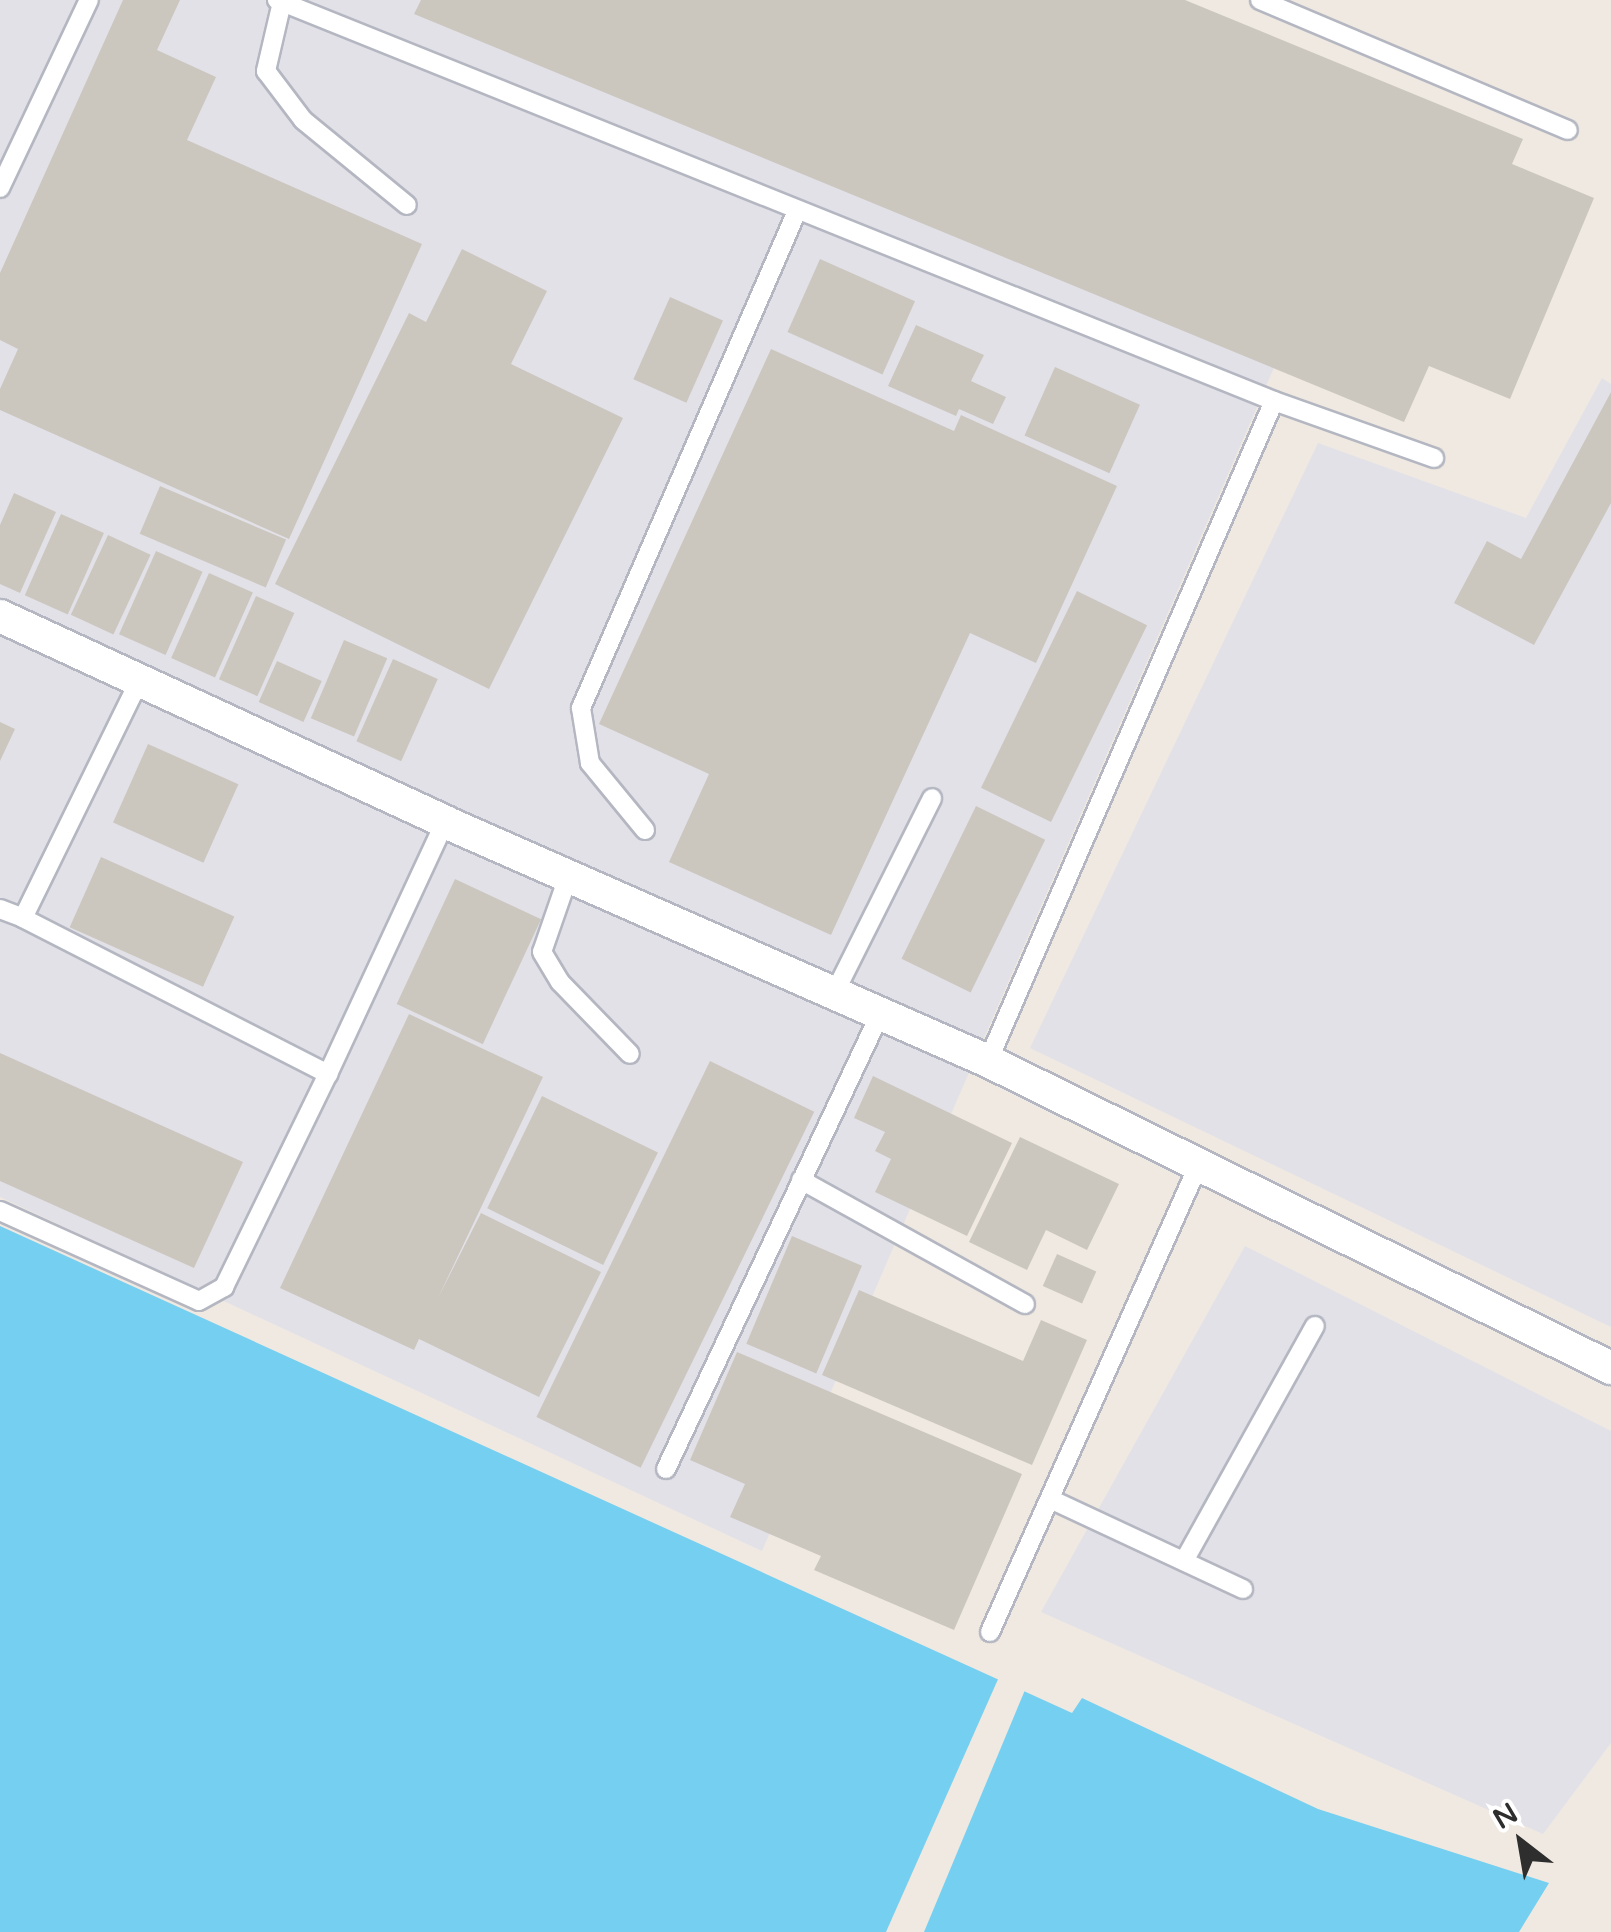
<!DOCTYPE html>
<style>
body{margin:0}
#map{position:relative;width:1611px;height:1932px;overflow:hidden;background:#efe9e1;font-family:"Varela Round",sans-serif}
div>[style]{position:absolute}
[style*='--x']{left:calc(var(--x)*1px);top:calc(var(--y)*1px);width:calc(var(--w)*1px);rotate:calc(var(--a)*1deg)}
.industrial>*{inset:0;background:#e3e1e8}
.water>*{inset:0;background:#75cff0}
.pier>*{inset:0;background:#efe9e1}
.building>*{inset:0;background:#cbc7bf;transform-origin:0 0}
.roads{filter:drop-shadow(2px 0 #b4b7c1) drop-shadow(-2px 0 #b4b7c1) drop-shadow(0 2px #b4b7c1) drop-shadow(0 -2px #b4b7c1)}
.lane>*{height:18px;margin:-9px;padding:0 9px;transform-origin:9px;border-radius:9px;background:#fff}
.street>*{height:32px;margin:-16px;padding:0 16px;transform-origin:16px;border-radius:16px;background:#fff}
span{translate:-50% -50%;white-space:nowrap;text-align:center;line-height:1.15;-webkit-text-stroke:8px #fff;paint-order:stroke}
.north{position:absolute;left:1471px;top:1792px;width:100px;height:100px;-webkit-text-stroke:8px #fff;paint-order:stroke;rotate:329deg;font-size:28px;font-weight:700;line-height:40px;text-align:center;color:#2e2e2e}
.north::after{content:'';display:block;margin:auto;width:35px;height:45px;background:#2e2e2e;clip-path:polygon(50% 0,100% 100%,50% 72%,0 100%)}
</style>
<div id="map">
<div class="industrial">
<i style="clip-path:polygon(0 0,650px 0,1315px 273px,762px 1551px,0 1197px)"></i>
<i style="clip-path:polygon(1602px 378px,1611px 384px,1611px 1327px,1030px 1048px,1318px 443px,1526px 518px)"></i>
<i style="clip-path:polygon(1245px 1246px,1611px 1431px,1611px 1743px,1543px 1834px,1041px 1612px)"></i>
</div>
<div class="water">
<i style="clip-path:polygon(0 1226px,1072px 1713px,1082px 1698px,1318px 1809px,1549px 1883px,1519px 1932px,0 1932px)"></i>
</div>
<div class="pier">
<i style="clip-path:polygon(999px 1677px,1025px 1690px,924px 1932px,886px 1932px)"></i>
</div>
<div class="building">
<i style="clip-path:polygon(123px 0,180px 0,157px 50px,216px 77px,187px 140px,422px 244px,289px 539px,0 410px,0 389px,18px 349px,0 340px,0 273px)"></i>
<i style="clip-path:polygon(421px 0,1185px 0,1523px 139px,1512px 164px,1594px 198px,1510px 399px,1429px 366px,1404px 422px,414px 14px)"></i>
<i style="clip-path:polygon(462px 249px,547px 291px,511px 364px,623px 418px,489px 689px,275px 584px,409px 313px,426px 322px)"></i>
<i style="left:820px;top:259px;width:104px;height:80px;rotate:24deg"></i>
<i style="left:670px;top:297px;width:58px;height:90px;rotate:24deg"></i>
<i style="clip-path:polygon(916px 325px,984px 355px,971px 381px,1006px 397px,993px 424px,959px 409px,956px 416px,888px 386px)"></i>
<i style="clip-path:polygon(771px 349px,954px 431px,961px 415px,1117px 486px,1036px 663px,970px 633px,831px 935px,669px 862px,709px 774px,599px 724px)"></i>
<i style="left:1055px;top:367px;width:93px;height:75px;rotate:24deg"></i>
<i style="clip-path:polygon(1611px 392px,1611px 503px,1534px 645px,1454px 603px,1487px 541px,1521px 559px)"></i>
<i style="left:160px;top:486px;width:137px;height:52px;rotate:23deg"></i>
<i style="clip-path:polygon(14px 493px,56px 512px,20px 593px,0 584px,0 525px)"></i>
<i style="left:61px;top:514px;width:47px;height:89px;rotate:24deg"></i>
<i style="left:108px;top:535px;width:47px;height:88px;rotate:25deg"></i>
<i style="left:156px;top:551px;width:51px;height:91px;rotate:24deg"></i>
<i style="left:209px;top:573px;width:48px;height:93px;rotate:24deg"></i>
<i style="left:1077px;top:591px;width:78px;height:219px;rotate:26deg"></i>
<i style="left:256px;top:596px;width:42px;height:91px;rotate:24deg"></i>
<i style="left:344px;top:640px;width:47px;height:85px;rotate:23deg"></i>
<i style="left:393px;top:659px;width:49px;height:90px;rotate:24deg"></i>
<i style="left:277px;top:661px;width:49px;height:45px;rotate:24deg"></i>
<i style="clip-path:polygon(0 722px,15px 729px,0 761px)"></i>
<i style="left:148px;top:744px;width:99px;height:86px;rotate:24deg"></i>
<i style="left:976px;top:806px;width:77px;height:170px;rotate:26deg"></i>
<i style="left:101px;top:857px;width:146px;height:77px;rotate:24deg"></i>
<i style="left:455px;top:879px;width:95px;height:138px;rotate:25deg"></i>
<i style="clip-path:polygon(409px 1014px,543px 1077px,438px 1298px,481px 1213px,601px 1272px,539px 1397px,419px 1339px,414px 1350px,280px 1288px)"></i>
<i style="clip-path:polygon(0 1053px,243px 1162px,194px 1268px,0 1181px)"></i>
<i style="left:710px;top:1061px;width:116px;height:396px;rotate:26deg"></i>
<i style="clip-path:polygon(873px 1076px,1012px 1143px,967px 1236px,875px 1192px,891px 1159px,875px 1151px,885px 1132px,854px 1118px)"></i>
<i style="left:542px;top:1096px;width:129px;height:125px;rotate:26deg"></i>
<i style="clip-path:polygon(1020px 1137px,1119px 1184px,1087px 1250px,1046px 1230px,1027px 1270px,969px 1242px)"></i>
<i style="left:792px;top:1236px;width:76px;height:117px;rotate:23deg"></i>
<i style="left:1057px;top:1254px;width:43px;height:35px;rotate:24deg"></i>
<i style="clip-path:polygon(859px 1290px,1023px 1361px,1041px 1320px,1087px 1340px,1032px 1465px,822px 1375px)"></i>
<i style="clip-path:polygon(737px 1352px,1022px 1474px,954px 1630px,814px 1570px,821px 1556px,730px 1517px,745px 1484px,690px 1460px)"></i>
</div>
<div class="roads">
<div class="lane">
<i style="--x:277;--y:0;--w:1075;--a:21.91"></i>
<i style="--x:1274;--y:401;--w:170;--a:19.6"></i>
<i style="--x:1260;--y:0;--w:334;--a:22.9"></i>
<i style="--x:282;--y:2;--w:71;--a:103.1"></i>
<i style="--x:266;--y:71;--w:61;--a:52.9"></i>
<i style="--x:303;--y:120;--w:134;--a:39.3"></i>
<i style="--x:0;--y:188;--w:208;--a:-64.7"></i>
<i style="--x:645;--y:830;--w:87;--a:-129.4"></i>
<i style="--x:590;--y:763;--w:56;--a:-99.3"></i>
<i style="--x:581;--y:708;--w:542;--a:-66.51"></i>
<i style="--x:568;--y:877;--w:79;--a:109.1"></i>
<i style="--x:542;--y:952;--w:35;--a:59"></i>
<i style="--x:560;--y:982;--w:100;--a:45.8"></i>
<i style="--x:0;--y:909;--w:25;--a:21"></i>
<i style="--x:23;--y:918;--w:266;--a:-63.9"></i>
<i style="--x:23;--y:918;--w:343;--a:27.1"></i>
<i style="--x:328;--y:1074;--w:278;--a:-65.1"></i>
<i style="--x:834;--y:994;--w:219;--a:-63.4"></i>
<i style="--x:988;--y:1061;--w:719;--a:-66.57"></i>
<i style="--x:801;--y:1180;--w:256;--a:29"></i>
<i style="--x:0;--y:1211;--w:218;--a:24.3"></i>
<i style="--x:199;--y:1301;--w:29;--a:-29"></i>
<i style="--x:224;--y:1287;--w:237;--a:-64"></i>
<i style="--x:666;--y:1469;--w:503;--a:-64.81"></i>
<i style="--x:1050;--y:1499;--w:213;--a:25"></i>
<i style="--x:1184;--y:1561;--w:269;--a:-60.9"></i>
<i style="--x:990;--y:1632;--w:513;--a:-65.94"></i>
</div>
<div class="street">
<i style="--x:0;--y:616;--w:490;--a:24.8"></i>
<i style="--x:445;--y:822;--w:593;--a:23.76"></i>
<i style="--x:988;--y:1061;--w:695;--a:26.23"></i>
</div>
</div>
<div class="north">N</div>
</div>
